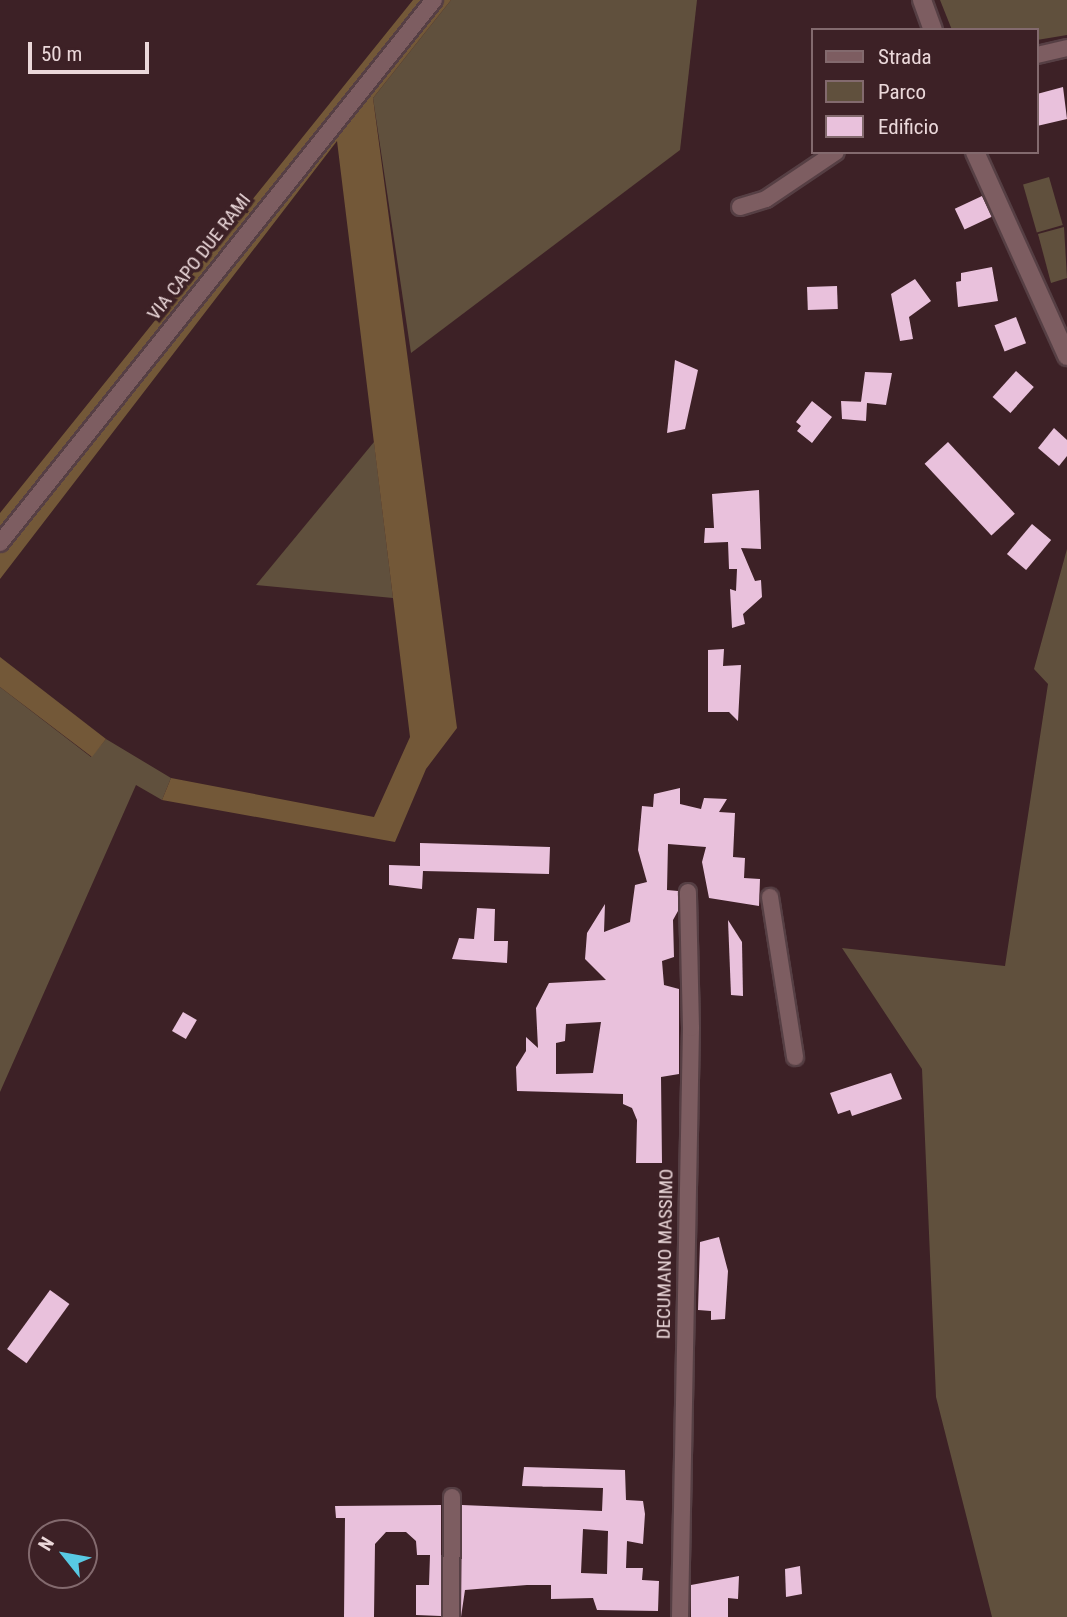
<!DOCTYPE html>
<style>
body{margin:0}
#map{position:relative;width:1067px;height:1617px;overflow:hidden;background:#3d2126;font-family:"Roboto Condensed",sans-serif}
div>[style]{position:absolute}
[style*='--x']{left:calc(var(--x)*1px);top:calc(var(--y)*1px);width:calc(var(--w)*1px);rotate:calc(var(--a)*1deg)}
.green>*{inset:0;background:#60503d;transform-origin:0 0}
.forest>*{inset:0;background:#735838}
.building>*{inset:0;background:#e9c1dc;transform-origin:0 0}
.roads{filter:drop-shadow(2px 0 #563f44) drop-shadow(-2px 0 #563f44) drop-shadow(0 2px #563f44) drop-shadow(0 -2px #563f44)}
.street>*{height:16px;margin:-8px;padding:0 8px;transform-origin:8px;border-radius:8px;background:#7d5d61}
.secondary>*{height:18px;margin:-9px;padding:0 9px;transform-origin:9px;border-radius:9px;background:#7d5d61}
span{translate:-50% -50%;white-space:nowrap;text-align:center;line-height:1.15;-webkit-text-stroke:7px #3d2126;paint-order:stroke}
.street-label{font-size:19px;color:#ebd8da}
.legend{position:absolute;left:811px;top:28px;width:228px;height:126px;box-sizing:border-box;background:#3d2126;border:2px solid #836a6e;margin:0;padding:9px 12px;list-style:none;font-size:21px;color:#ebd8da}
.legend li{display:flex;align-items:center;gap:14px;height:35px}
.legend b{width:35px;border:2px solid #836a6e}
.north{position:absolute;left:28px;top:1519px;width:70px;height:70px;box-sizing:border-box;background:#3d2126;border:2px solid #836a6e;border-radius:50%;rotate:301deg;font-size:19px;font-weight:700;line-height:28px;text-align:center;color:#ebd8da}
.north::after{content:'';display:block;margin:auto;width:24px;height:32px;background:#58c9e3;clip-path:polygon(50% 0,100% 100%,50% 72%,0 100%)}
.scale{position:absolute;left:28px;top:42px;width:121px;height:32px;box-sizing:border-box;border:4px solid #ebd8da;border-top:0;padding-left:9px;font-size:21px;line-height:24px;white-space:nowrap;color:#ebd8da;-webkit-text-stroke:5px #3d2126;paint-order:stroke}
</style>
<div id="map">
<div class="green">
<i style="clip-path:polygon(451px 0,697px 0,680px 150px,411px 353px,373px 98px)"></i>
<i style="clip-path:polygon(940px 0,1067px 0,1067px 35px,1037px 40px,1037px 30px,952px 30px)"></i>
<i style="left:1049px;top:177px;width:50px;height:27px;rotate:74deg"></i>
<i style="clip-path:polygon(1064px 227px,1067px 278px,1051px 283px,1038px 234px)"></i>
<i style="clip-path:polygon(374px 442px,393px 598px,256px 585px)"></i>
<i style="clip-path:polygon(1067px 549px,1067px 1617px,992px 1617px,936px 1397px,922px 1069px,842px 948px,1005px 966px,1048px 684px,1034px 669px)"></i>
<i style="clip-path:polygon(0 687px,91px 757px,106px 739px,171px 778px,162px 800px,136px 785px,0 1092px)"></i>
</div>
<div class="forest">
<i style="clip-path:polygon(413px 0,451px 0,373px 98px,457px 728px,426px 769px,395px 842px,162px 800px,171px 778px,374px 817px,410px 737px,337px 141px,0 579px,0 513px)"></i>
<i style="clip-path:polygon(0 657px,106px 739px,92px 757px,0 687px)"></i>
</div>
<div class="building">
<i style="clip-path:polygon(1063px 87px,1067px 119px,1037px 126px,1037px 94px)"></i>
<i style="left:982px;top:196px;width:23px;height:30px;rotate:65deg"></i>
<i style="clip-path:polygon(992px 267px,998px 301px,958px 307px,956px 282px,961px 281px,961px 273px)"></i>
<i style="clip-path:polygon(915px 279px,931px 301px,909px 317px,913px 339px,900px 341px,891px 294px)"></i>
<i style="left:837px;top:286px;width:23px;height:30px;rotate:88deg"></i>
<i style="left:1016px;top:317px;width:28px;height:23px;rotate:69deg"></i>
<i style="clip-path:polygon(675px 360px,698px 370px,685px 429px,667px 433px)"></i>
<i style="left:1016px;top:371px;width:24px;height:35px;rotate:42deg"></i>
<i style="clip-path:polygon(865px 372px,892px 373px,886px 405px,867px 403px,866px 421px,842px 419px,841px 401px,866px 402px,861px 402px)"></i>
<i style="clip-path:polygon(812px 401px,832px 417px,812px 443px,797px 431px,801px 426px,796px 422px)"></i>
<i style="clip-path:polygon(1054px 428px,1067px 440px,1067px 456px,1059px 466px,1038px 448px)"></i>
<i style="left:948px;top:442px;width:98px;height:32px;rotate:47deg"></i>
<i style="clip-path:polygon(759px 490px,761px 549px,741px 548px,755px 581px,761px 580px,762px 597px,743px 614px,745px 624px,732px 628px,730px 589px,736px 591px,737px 569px,729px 569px,728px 542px,704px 543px,705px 528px,714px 528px,712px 494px)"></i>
<i style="left:1032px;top:524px;width:25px;height:39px;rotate:40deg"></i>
<i style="clip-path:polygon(724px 649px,723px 666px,741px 665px,738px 721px,729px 712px,708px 712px,708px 650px)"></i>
<i style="clip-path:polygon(evenodd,680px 788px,680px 804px,701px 809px,704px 798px,727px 799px,719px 812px,735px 813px,733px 857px,745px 858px,744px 878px,760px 879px,759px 906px,709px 898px,702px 862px,706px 847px,668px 844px,667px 890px,678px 891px,678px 911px,673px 920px,674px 957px,662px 961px,664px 985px,679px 989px,679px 1074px,661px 1077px,662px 1163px,636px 1163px,637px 1120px,632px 1108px,623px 1104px,623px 1094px,517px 1091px,516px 1067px,526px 1051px,526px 1037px,538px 1048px,536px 1008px,549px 983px,606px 980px,585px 959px,587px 933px,605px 904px,604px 932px,630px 922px,635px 885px,647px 882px,638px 850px,642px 806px,653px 807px,654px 794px,680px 788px,601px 1022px,593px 1073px,556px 1074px,556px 1043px,565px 1041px,566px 1024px,601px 1022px)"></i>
<i style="clip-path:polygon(420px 843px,550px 847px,549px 874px,423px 871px,422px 889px,389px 885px,389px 865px,420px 866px)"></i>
<i style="clip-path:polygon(477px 908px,495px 909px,494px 941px,508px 941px,507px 963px,452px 959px,459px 938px,474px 939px)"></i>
<i style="clip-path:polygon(728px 920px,742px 942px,743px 996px,731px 995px)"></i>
<i style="left:183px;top:1012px;width:16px;height:22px;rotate:30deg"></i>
<i style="clip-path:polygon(891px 1073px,902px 1099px,852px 1116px,850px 1110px,838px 1114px,830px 1093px)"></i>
<i style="clip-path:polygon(719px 1237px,728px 1271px,725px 1319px,711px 1320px,711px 1311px,698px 1310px,700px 1242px)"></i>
<i style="left:50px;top:1290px;width:24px;height:73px;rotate:36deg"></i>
<i style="clip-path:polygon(evenodd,524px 1467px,625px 1470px,626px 1500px,643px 1501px,645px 1514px,643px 1544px,627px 1541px,626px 1568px,643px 1568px,642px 1580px,659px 1581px,658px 1611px,597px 1610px,593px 1598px,551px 1599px,551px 1585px,527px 1585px,465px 1590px,461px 1617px,462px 1505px,602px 1511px,603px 1488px,522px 1486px,524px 1467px,583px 1529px,608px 1531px,607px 1574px,581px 1573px,583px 1529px)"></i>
<i style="clip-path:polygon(441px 1505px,441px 1616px,416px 1615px,416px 1585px,429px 1585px,430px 1555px,417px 1555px,416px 1541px,406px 1532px,386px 1532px,375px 1544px,374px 1617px,344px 1617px,345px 1518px,336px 1518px,335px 1506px)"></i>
<i style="clip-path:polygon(800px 1566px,802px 1594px,786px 1597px,785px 1569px)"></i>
<i style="clip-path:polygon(739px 1576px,738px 1599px,728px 1598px,728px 1617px,691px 1617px,691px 1585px)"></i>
</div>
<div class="roads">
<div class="street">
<i style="--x:1037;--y:55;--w:31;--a:-13"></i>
<i style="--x:740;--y:207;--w:27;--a:-17"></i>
<i style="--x:766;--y:199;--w:84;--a:-33.9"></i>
<i style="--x:0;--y:543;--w:695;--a:-51.37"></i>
<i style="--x:770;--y:897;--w:162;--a:81.1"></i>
<i style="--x:451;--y:1617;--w:120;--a:-89.5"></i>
<i style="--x:680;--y:1617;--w:589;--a:-88.93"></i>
<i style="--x:691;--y:1028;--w:136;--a:-91.3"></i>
</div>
<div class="secondary">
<i style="--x:922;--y:0;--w:32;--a:70"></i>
<i style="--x:975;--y:152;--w:224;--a:65.7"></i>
</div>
</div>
<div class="street-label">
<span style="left:199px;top:257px;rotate:-52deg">VIA CAPO DUE RAMI</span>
<span style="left:665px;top:1254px;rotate:-89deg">DECUMANO MASSIMO</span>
</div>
<ul class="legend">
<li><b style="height:9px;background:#7d5d61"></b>Strada</li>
<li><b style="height:19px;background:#60503d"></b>Parco</li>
<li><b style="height:19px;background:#e9c1dc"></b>Edificio</li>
</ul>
<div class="north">N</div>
<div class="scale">50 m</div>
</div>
